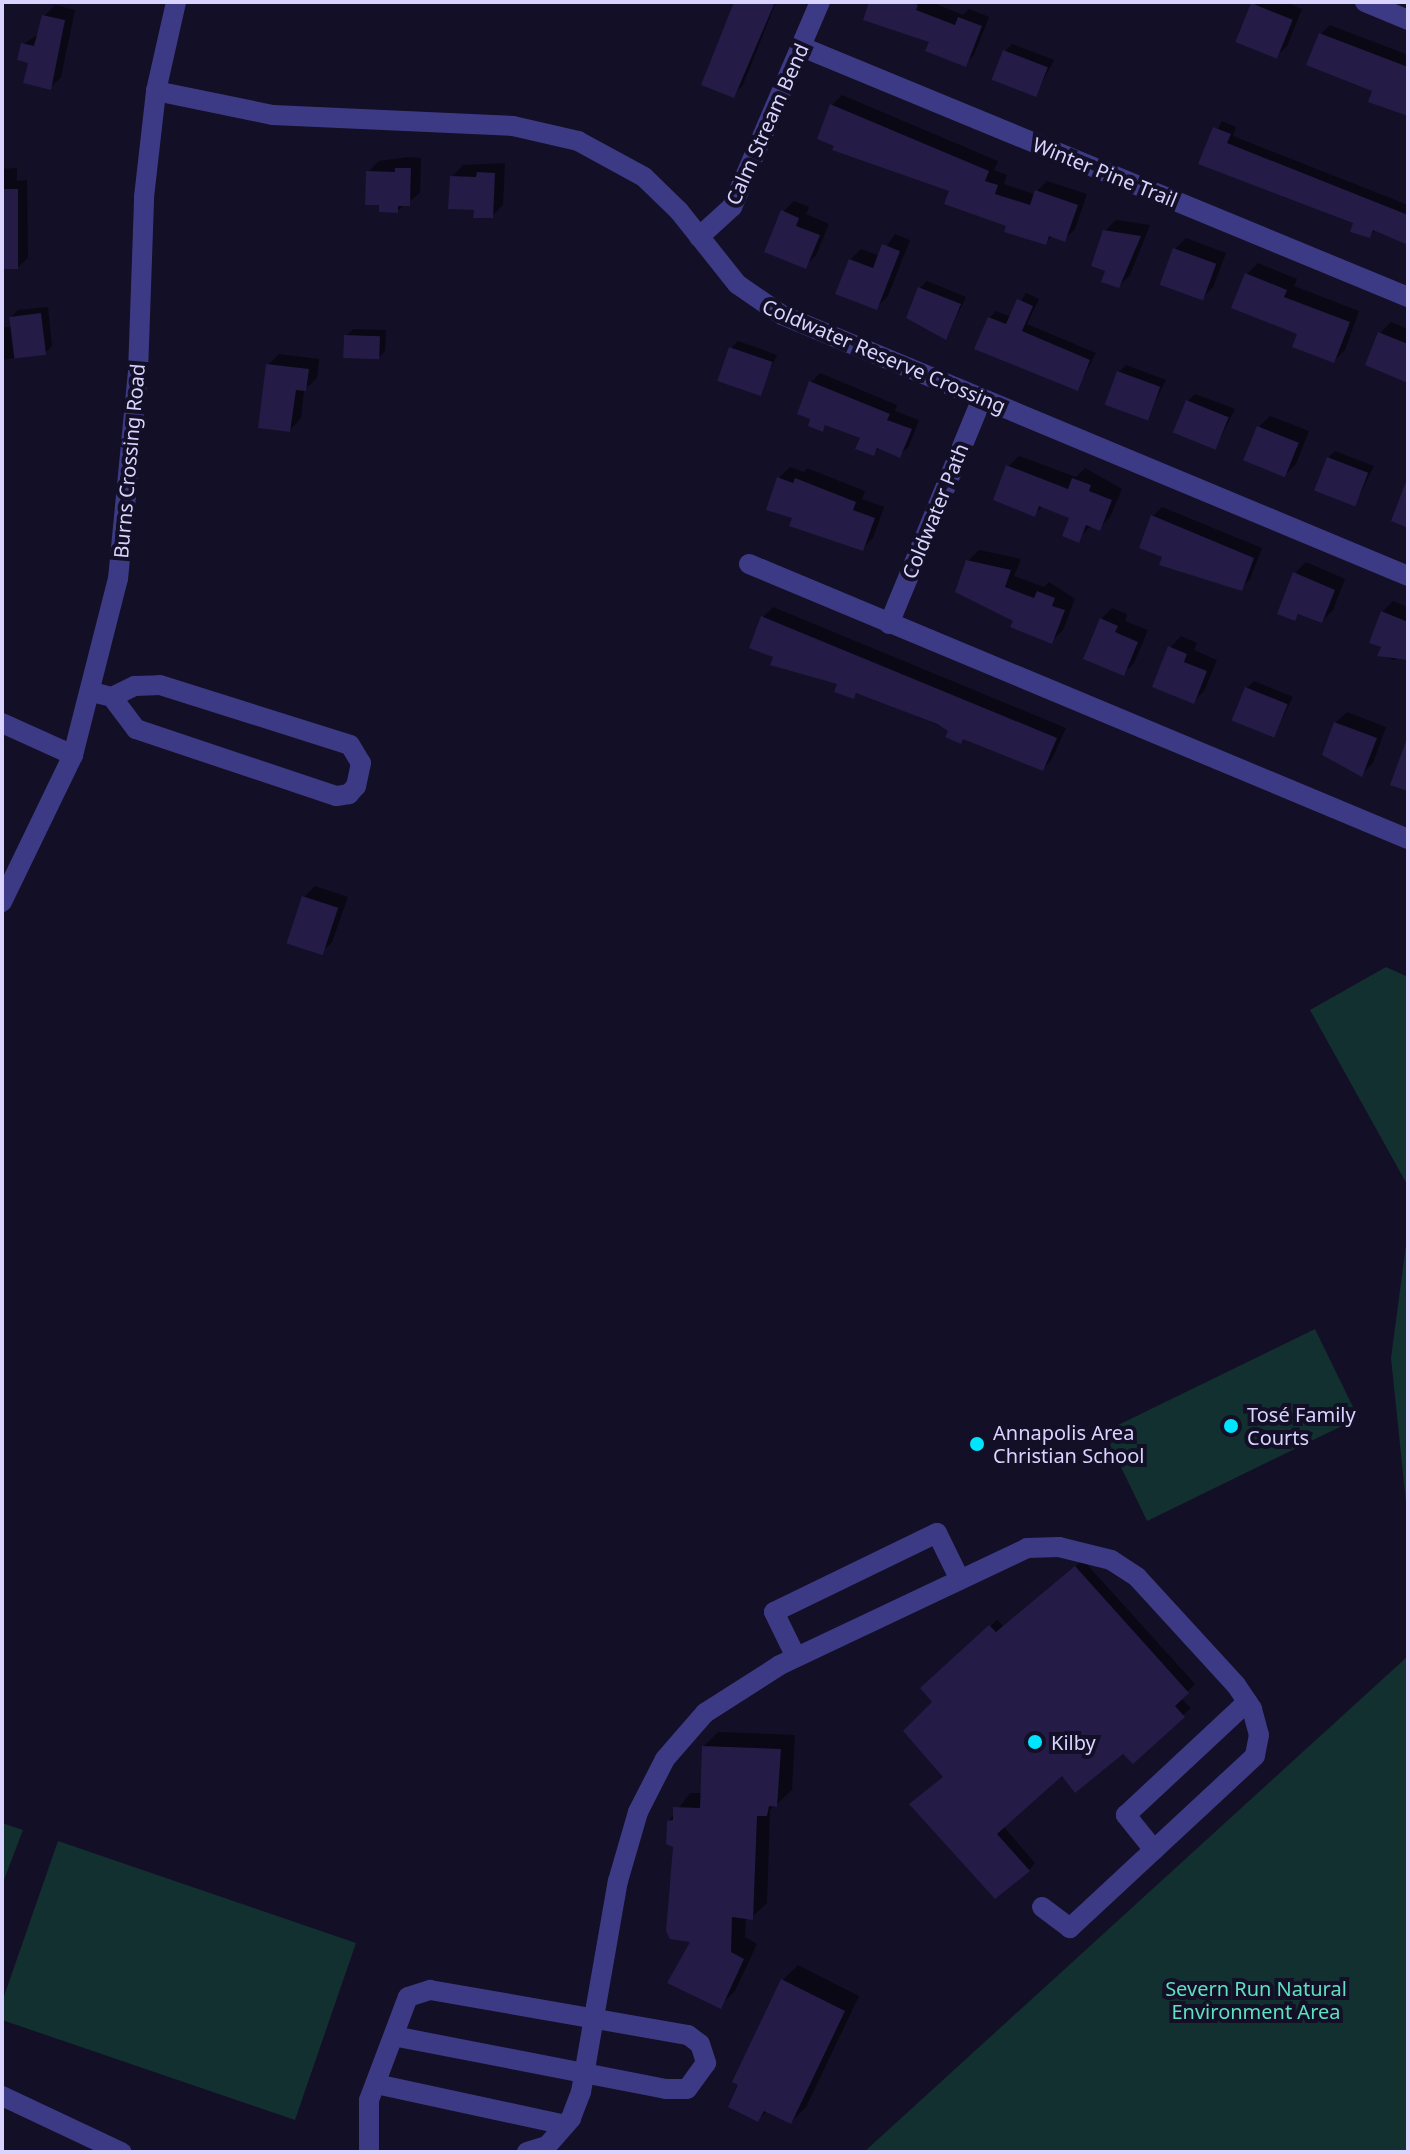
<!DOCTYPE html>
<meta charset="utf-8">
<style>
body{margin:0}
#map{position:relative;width:1410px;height:2154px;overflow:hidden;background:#130f26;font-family:"Noto Sans",sans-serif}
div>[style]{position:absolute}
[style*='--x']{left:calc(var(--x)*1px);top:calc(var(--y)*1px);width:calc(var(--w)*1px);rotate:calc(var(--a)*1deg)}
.green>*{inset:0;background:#12302f;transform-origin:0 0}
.shadow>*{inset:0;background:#0007}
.building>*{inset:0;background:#241b47;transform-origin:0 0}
.minor>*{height:20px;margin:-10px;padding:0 10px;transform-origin:10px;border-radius:10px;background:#3d3a85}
.dots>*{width:22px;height:22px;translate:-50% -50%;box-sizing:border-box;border:4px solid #130f26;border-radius:50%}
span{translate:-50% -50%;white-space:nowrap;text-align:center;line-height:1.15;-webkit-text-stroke:8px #130f26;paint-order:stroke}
.street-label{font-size:20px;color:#d9d4ff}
.poi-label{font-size:20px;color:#d9d4ff}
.left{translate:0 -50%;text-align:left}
.park-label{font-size:20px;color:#5fe0c0}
.frame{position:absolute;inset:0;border:4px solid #d9d4ff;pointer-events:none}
</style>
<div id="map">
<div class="green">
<i style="clip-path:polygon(1386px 967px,1408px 977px,1408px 1186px,1310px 1010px)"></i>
<i style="clip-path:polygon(1408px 1230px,1408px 1522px,1391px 1358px)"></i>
<i style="left:1315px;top:1329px;width:99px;height:235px;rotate:64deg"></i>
<i style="clip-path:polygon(1408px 1656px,1408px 2152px,864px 2152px)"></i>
<i style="clip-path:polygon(2px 1823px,23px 1830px,2px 1885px)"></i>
<i style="clip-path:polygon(58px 1841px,356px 1943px,295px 2120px,2px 2020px,2px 2002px)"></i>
</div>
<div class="shadow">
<i style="clip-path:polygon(737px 2px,776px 2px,743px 85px,733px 95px)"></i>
<i style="clip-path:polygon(871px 2px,931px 2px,963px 15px,969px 9px,989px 17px,974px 55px,965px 64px)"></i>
<i style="clip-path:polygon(1255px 2px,1285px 2px,1302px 9px,1287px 46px,1276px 57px)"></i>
<i style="clip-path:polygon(55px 5px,75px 10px,61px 77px,50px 88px,23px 44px,39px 34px,44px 16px)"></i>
<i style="clip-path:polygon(1330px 25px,1408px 55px,1408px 114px,1321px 34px)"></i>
<i style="clip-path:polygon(1012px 44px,1054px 60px,1036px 94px,1005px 51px)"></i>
<i style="clip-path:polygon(842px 95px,998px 161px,994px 170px,1007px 175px,1004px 184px,1034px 194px,1047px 181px,1087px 194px,1075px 229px,1065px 239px,1053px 235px,1045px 243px,1008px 225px,832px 105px)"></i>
<i style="clip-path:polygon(1222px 121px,1236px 127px,1233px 136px,1408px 205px,1408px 243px,1376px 229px,1370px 236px,1355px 222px,1201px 163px)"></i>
<i style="clip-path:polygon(408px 157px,421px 158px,420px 193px,397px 211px,368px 172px,379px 161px)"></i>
<i style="clip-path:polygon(505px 163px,503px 205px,492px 216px,476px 208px,452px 177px,463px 165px)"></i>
<i style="clip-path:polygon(17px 168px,17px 181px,27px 180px,28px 258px,18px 267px,2px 267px,2px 169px)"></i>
<i style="clip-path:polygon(794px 201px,809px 207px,806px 214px,829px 224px,816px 255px,805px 266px,783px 212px)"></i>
<i style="clip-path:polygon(1116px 220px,1150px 225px,1130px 275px,1119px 286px,1105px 231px)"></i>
<i style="clip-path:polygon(895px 234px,910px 240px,888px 296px,877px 307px,850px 260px,861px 249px,880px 256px)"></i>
<i style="clip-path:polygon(1186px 238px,1226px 253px,1213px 287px,1202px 298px,1175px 249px)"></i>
<i style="clip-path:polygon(1258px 263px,1297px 279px,1294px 286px,1359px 311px,1345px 350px,1334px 361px,1299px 333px,1247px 274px)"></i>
<i style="clip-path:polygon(927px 281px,966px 297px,946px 338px,920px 288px)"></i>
<i style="clip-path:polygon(1026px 293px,1039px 299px,1027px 324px,1096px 353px,1077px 389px,989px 318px,996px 311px,1011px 317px)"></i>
<i style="clip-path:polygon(48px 307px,52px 346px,45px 353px,2px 360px,2px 327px,12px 327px,11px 317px,18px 310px)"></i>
<i style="clip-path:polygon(1391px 322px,1408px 329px,1408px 381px,1367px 364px,1380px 333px)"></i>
<i style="clip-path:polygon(353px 329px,386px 330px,385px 351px,378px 358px,346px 336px)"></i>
<i style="clip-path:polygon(738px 341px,777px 355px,759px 394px,731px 348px)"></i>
<i style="clip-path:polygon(279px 354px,319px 359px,317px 378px,304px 390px,301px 418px,290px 430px,268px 365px)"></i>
<i style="clip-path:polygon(1126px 365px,1166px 380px,1147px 418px,1119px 372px)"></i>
<i style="clip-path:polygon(820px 373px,897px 405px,895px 411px,919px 420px,909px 446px,900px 455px,880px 447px,873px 454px,862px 437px,827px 424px,822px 429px,811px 382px)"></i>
<i style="clip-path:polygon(1195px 394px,1235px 409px,1216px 447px,1188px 401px)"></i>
<i style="clip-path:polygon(1270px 416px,1309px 431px,1296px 464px,1285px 475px,1259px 427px)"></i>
<i style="clip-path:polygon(1335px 451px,1374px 466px,1355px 504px,1328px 458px)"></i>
<i style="clip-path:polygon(1019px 456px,1076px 477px,1085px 468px,1122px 489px,1110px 517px,1099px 528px,1091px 525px,1078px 540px,1072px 517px,1043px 506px,1034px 514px,1008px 467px)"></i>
<i style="clip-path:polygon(790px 467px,804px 472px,807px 468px,865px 491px,862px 499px,884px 507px,873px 538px,862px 549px,794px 517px,779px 478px)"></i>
<i style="clip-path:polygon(1162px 507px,1262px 548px,1250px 579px,1241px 588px,1153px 516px)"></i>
<i style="clip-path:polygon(979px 550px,1021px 559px,1014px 576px,1044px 587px,1049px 582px,1075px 599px,1063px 630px,1052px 641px,1015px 620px,968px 561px)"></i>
<i style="clip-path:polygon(1306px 562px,1345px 579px,1333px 610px,1322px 621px,1301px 612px,1295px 619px,1295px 573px)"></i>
<i style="clip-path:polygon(1393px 601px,1408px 607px,1408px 654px,1394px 660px,1380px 655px,1382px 612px)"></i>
<i style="clip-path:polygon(773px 607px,1066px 728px,1052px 759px,1043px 769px,858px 692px,853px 697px,840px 682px,752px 647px,763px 617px)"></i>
<i style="clip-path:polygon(1112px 608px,1127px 614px,1125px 621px,1148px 630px,1134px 663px,1123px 674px,1101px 619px)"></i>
<i style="clip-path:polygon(1181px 636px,1197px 643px,1194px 650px,1217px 660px,1204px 691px,1193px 702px,1170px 648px)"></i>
<i style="clip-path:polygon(1254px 681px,1293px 697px,1274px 735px,1247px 688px)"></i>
<i style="clip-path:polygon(1347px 712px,1386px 727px,1373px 763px,1362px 774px,1345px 768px,1335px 723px)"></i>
<i style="clip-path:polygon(315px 886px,348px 897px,332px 942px,321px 953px,288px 942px,304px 897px)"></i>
<i style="clip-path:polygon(1083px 1560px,1195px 1684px,1181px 1698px,1191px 1708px,1133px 1761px,1123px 1751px,1063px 1773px,1003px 1826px,1035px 1863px,1029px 1870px,945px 1776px,935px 1702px,923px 1688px,997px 1620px,1004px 1627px)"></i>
<i style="clip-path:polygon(718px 1732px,795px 1735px,792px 1790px,770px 1810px,767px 1903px,752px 1917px,746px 1917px,745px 1937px,757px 1944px,735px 1991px,720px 2006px,693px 1940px,669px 1821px,690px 1793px,702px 1793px,704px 1746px)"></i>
<i style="clip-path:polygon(798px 1965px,859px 1996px,806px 2107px,791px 2122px,767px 2111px,758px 2120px,783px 1980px)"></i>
</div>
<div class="building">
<i style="clip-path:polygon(734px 2px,775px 2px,734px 98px,701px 85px)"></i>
<i style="clip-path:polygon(869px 2px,910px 2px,918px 5px,916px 10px,955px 25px,958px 17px,982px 26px,966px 67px,925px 51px,929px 42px,863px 20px)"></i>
<i style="left:1251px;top:3px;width:45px;height:42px;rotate:22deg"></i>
<i style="clip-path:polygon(42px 15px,65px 20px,51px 90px,23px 83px,28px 63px,17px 60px,21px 43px,34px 46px)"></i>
<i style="clip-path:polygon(1319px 33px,1408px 67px,1408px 116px,1368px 102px,1372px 91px,1306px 65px)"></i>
<i style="left:1003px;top:50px;width:48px;height:32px;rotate:21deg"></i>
<i style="clip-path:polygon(830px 104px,989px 171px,985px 181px,998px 185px,995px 194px,1030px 205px,1035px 190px,1078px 205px,1065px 242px,1049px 236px,1046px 245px,1004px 232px,1006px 226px,944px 204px,949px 191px,832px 150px,834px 146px,817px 139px)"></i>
<i style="clip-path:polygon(1213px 127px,1231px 134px,1227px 143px,1408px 215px,1408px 245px,1373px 230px,1370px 238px,1350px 232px,1353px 223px,1198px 164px)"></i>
<i style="clip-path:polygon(395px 168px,411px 168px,410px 206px,398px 206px,398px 213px,379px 212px,379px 205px,365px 205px,366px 171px,395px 172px)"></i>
<i style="clip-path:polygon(477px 172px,495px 173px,493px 218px,473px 218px,474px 210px,448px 209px,450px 176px,476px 177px)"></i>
<i style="left:2px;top:189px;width:16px;height:80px"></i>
<i style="clip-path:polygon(781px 210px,799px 218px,796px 226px,820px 235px,806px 269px,764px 252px)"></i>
<i style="clip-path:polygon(1103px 230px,1141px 236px,1119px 288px,1101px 282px,1105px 271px,1091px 266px)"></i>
<i style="clip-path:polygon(882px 244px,900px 251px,877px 310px,835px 294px,849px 259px,873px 268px)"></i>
<i style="left:1173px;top:248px;width:46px;height:39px;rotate:20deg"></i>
<i style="clip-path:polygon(1245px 273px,1287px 290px,1284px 297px,1350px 322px,1334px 363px,1292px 347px,1297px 334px,1231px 308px)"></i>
<i style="clip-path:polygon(918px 287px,961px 304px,946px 340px,906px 318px)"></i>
<i style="clip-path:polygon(1017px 299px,1033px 306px,1022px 331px,1090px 360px,1078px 391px,974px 349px,988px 317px,1006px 324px)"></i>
<i style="left:41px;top:313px;width:42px;height:32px;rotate:83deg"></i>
<i style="clip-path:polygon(1378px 332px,1408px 344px,1408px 383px,1365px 365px)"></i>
<i style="left:344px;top:335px;width:36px;height:23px;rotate:2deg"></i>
<i style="left:729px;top:347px;width:46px;height:36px;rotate:19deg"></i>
<i style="clip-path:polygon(266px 364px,309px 369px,306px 391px,296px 390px,290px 432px,258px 428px)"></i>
<i style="left:1117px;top:371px;width:46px;height:36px;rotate:20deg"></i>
<i style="clip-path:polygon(809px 381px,890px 414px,887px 420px,912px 429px,900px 458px,877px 448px,874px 456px,855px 449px,860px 438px,825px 425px,823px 432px,808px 426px,810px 419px,797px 414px)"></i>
<i style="left:1186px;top:400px;width:46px;height:35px;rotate:22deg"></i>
<i style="left:1257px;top:426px;width:45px;height:37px;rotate:22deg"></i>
<i style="left:1327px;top:457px;width:44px;height:36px;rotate:21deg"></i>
<i style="clip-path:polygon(1006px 465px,1068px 489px,1072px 478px,1091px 485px,1089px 491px,1112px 500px,1100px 531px,1086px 525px,1079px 543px,1062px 536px,1069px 518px,1039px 506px,1035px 517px,993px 500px)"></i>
<i style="clip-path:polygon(777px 477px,793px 483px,795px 478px,856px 502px,853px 510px,875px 518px,863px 551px,789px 526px,792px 518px,766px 510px)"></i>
<i style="clip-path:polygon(1407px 479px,1408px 479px,1408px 528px,1391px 521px)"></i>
<i style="clip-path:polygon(1151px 515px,1254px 558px,1242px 591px,1159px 565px,1162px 557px,1139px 548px)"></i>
<i style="clip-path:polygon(966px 560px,1011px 570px,1005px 587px,1034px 598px,1037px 591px,1055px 598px,1052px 606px,1065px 610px,1052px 644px,1010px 627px,1013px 621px,955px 592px)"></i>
<i style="clip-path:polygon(1293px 572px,1335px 590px,1322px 623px,1298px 614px,1295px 621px,1277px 614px)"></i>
<i style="clip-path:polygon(1381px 611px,1408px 622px,1408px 660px,1377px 656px,1381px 647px,1369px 643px)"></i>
<i style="clip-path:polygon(761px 616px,1057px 738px,1043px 771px,963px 739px,961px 744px,945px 737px,948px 731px,937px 724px,856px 693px,854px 699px,834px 692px,837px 684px,770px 665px,773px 657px,749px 648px)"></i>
<i style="clip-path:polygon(1100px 618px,1118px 626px,1115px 632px,1138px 642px,1124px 676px,1083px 659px)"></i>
<i style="clip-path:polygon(1168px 646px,1187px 654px,1184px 662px,1207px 671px,1194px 704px,1152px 687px)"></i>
<i style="left:1245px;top:687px;width:46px;height:36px;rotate:22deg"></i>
<i style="clip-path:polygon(1334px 722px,1377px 738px,1362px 777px,1322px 755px)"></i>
<i style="clip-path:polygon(1406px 741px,1408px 741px,1408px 791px,1390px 785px)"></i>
<i style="left:302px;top:896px;width:38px;height:50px;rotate:18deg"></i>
<i style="clip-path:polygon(1075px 1566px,1189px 1693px,1175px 1706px,1185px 1717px,1133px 1764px,1123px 1754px,1075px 1793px,1062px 1776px,997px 1834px,1030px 1871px,995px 1899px,909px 1804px,943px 1777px,903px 1731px,932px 1702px,920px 1688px,989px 1625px,996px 1632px)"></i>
<i style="clip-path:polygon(702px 1746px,781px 1749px,777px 1807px,769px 1806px,767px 1816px,757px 1816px,753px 1920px,732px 1917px,731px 1952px,744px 1959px,721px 2009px,667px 1983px,690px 1942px,670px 1939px,666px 1931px,673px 1847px,666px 1844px,667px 1821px,673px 1820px,673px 1807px,700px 1808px)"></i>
<i style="clip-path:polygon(781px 1979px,845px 2011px,791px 2124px,764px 2111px,758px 2122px,728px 2107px,738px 2085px,732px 2082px)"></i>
</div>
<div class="minor">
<i style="--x:1365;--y:2;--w:47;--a:22.7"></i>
<i style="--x:802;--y:47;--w:656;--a:22.42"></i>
<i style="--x:156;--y:91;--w:119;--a:11.6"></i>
<i style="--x:273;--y:115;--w:240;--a:2.6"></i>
<i style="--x:513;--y:126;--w:67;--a:13"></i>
<i style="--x:578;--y:141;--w:75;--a:28.6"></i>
<i style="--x:644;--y:177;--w:49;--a:44.2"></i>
<i style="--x:679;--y:211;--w:93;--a:51.5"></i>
<i style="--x:737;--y:284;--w:55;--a:34.6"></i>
<i style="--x:782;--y:315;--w:678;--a:22.63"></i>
<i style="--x:699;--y:237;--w:45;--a:-42.3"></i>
<i style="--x:732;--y:207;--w:223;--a:-66.8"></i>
<i style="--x:749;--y:564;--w:714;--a:22.65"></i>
<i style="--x:889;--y:624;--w:244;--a:-67.6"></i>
<i style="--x:92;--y:692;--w:21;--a:14"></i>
<i style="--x:112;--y:697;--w:25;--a:-26"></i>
<i style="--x:135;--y:686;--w:25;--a:-2"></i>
<i style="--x:160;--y:685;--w:199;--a:17.5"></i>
<i style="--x:350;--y:745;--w:21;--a:59"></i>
<i style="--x:361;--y:763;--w:24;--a:102"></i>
<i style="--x:356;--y:786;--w:11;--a:131"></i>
<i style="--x:349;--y:794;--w:13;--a:171"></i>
<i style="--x:336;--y:796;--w:211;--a:-161.5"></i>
<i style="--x:136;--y:729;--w:40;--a:-127"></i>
<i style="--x:2;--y:723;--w:78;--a:24.3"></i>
<i style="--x:2;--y:902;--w:163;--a:-64.2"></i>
<i style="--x:73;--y:755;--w:182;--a:-75.7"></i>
<i style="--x:118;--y:579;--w:207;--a:-84.5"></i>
<i style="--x:138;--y:373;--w:176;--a:-88"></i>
<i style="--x:144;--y:197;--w:107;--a:-83.5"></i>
<i style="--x:156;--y:91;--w:91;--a:-77.3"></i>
<i style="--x:796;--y:1657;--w:50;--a:-116.1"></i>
<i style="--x:774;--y:1612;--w:181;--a:-25.9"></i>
<i style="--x:937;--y:1533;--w:52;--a:63.9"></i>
<i style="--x:1154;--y:1850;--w:45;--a:-128.7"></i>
<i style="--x:1126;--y:1815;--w:166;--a:-43"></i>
<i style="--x:376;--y:2084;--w:193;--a:12.2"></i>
<i style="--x:2;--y:2096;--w:132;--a:25.2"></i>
<i style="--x:369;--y:2152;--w:52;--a:-90"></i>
<i style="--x:369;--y:2100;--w:110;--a:-69.3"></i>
<i style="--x:408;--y:1997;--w:23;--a:-18"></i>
<i style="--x:430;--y:1990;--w:262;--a:9.9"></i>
<i style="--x:688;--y:2035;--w:15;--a:37"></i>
<i style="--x:700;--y:2044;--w:20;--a:72"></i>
<i style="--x:706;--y:2063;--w:32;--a:126"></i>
<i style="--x:687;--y:2089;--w:21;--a:180"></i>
<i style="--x:666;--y:2089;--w:277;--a:-169"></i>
<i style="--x:527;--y:2152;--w:21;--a:-17"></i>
<i style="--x:547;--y:2146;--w:37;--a:-49"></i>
<i style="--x:571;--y:2118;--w:28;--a:-69"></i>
<i style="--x:581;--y:2092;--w:214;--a:-80.1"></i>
<i style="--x:618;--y:1881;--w:72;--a:-73.8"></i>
<i style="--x:638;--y:1812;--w:59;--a:-63"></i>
<i style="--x:665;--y:1759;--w:61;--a:-49"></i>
<i style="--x:705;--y:1713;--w:89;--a:-32.6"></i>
<i style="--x:780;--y:1665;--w:273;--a:-25.3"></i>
<i style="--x:1027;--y:1548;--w:32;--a:-2"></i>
<i style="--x:1059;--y:1547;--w:54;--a:14"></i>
<i style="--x:1111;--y:1560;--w:31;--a:33"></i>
<i style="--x:1137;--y:1577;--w:147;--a:47.5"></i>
<i style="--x:1236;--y:1685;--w:29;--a:56"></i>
<i style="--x:1252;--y:1709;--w:27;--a:75"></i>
<i style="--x:1259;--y:1735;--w:21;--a:101"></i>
<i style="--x:1255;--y:1756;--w:253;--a:137.1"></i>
<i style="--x:1070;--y:1928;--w:35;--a:-143"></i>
</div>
<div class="dots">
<i style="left:1231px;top:1426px;background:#00e5ff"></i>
<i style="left:977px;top:1444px;background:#00e5ff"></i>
<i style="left:1035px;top:1742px;background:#00e5ff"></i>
</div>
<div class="street-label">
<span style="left:767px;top:124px;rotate:-66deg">Calm Stream Bend</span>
<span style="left:1105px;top:172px;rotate:22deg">Winter Pine Trail</span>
<span style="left:884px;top:356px;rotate:23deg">Coldwater Reserve Crossing</span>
<span style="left:129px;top:461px;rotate:-85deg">Burns Crossing Road</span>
<span style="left:935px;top:511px;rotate:-68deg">Coldwater Path</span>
</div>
<div class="poi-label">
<span class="left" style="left:1247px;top:1426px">Tosé Family<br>Courts</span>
<span class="left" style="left:993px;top:1444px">Annapolis Area<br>Christian School</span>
<span class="left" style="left:1051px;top:1742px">Kilby</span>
</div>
<div class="park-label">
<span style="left:1256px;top:2000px">Severn Run Natural<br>Environment Area</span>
</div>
<div class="frame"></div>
</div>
